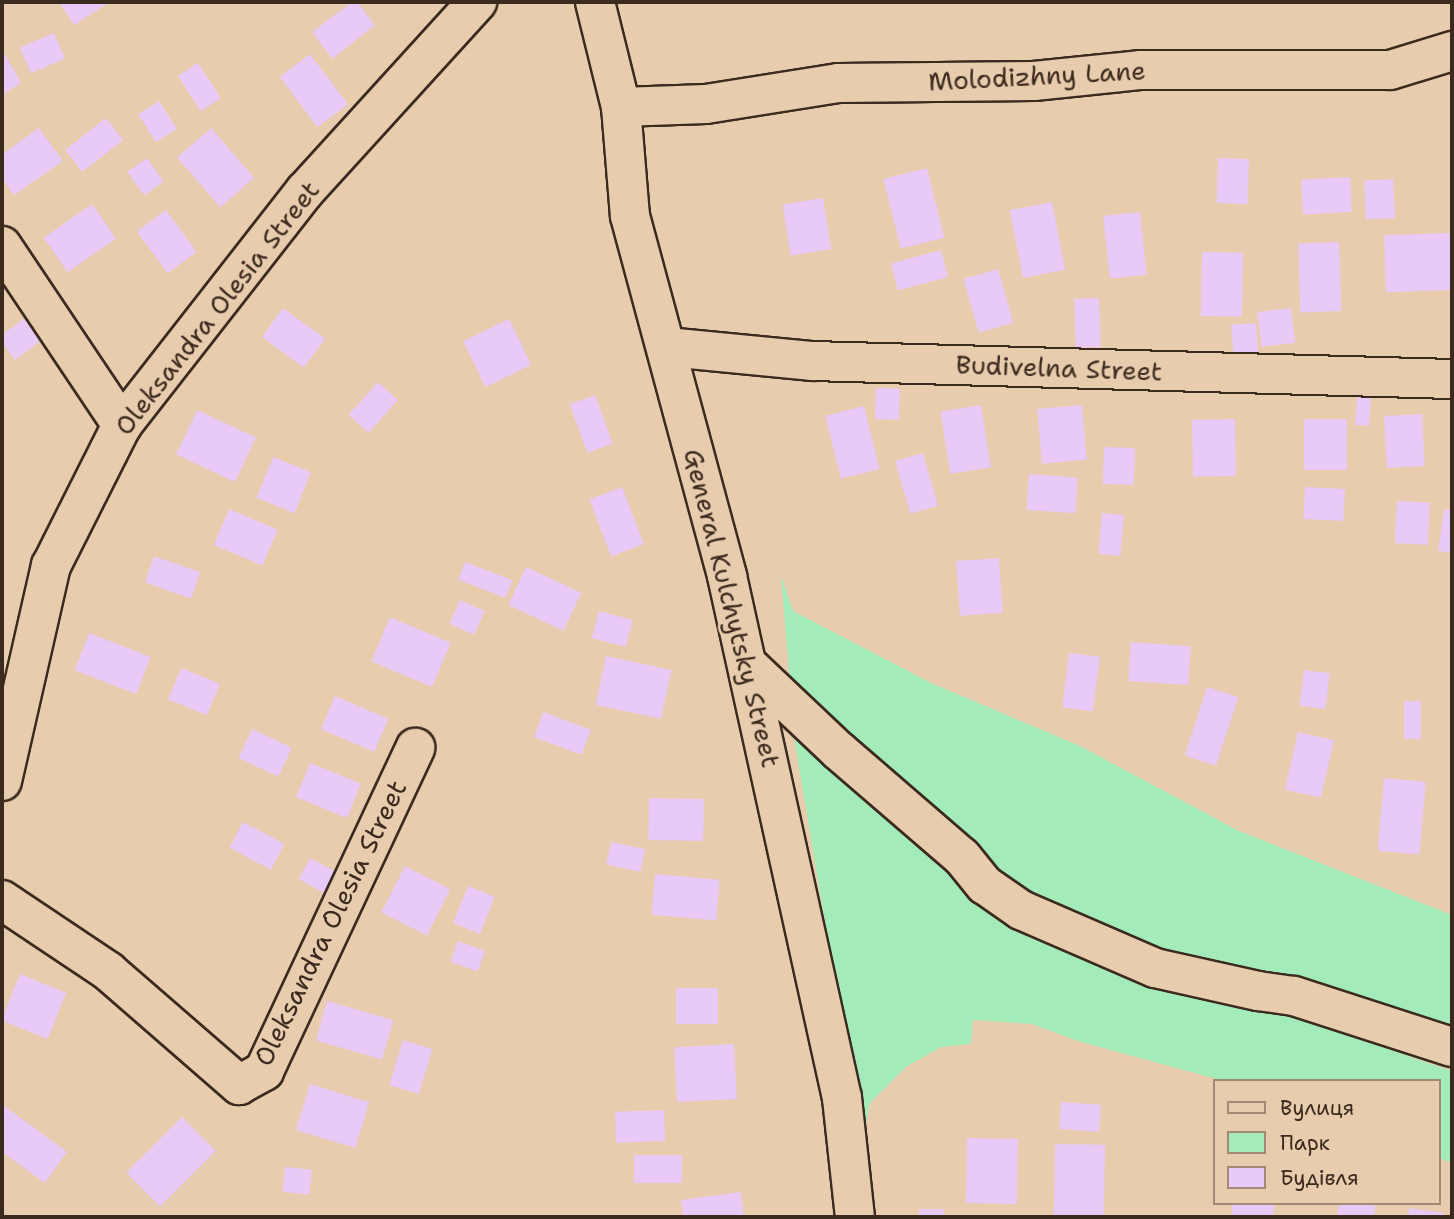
<!DOCTYPE html>
<meta charset="utf-8">
<style>
body{margin:0}
#map{position:relative;width:1454px;height:1219px;overflow:hidden;background:#e7ccae;font-family:"Shantell Sans",sans-serif}
div>[style]{position:absolute}
[style*='--x']{left:calc(var(--x)*1px);top:calc(var(--y)*1px);width:calc(var(--w)*1px);rotate:calc(var(--a)*1deg)}
.green>*{inset:0;background:#a3ecba}
.building>*{inset:0;background:#e9c9f6;transform-origin:0 0}
.roads{filter:drop-shadow(2px 0 #3b2a1e) drop-shadow(-2px 0 #3b2a1e) drop-shadow(0 2px #3b2a1e) drop-shadow(0 -2px #3b2a1e)}
.minor>*{height:38px;margin:-19px;padding:0 19px;transform-origin:19px;border-radius:19px;background:#e7ccae}
span{translate:-50% -50%;white-space:nowrap;text-align:center;line-height:1.15;-webkit-text-stroke:5px #e7ccae;paint-order:stroke}
.street-label{font-size:26px;color:#3b2a1e}
.frame{position:absolute;inset:0;border:4px solid #3b2a1e;pointer-events:none}
.legend{position:absolute;left:1213px;top:1079px;width:228px;height:126px;box-sizing:border-box;background:#e7ccae;border:2px solid #a28b74;margin:0;padding:9px 12px;list-style:none;font-size:21px;color:#3b2a1e}
.legend li{display:flex;align-items:center;gap:14px;height:35px}
.legend b{width:35px;border:2px solid #a28b74}
</style>
<div id="map">
<div class="green">
<i style="clip-path:polygon(781px 576px,793px 611px,931px 683px,1080px 746px,1239px 831px,1452px 915px,1452px 1069px,1390px 1051px,1452px 1071px,1452px 1163px,1438px 1157px,1438px 1081px,1224px 1081px,1078px 1041px,1032px 1024px,973px 1020px,971px 1044px,941px 1047px,906px 1067px,869px 1104px,866px 1126px,848px 1060px,795px 743px)"></i>
</div>
<div class="building">
<i style="clip-path:polygon(59px 2px,110px 2px,74px 25px)"></i>
<i style="clip-path:polygon(352px 2px,357px 2px,375px 25px,332px 59px,312px 32px)"></i>
<i style="left:54px;top:33px;width:28px;height:37px;rotate:67deg"></i>
<i style="clip-path:polygon(2px 49px,21px 83px,2px 95px)"></i>
<i style="left:310px;top:54px;width:63px;height:38px;rotate:53deg"></i>
<i style="left:198px;top:63px;width:42px;height:24px;rotate:57deg"></i>
<i style="left:159px;top:101px;width:33px;height:25px;rotate:57deg"></i>
<i style="left:106px;top:118px;width:28px;height:52px;rotate:52deg"></i>
<i style="clip-path:polygon(39px 128px,63px 161px,14px 195px,2px 178px,2px 154px)"></i>
<i style="left:211px;top:128px;width:66px;height:45px;rotate:49deg"></i>
<i style="left:147px;top:158px;width:29px;height:24px;rotate:55deg"></i>
<i style="left:1218px;top:158px;width:31px;height:45px;rotate:2deg"></i>
<i style="left:927px;top:168px;width:72px;height:45px;rotate:76deg"></i>
<i style="left:1350px;top:177px;width:35px;height:49px;rotate:87deg"></i>
<i style="left:1393px;top:179px;width:39px;height:29px;rotate:87deg"></i>
<i style="left:823px;top:198px;width:52px;height:41px;rotate:81deg"></i>
<i style="left:1052px;top:202px;width:69px;height:43px;rotate:79deg"></i>
<i style="left:92px;top:204px;width:42px;height:59px;rotate:55deg"></i>
<i style="left:166px;top:210px;width:52px;height:36px;rotate:54deg"></i>
<i style="left:1140px;top:212px;width:63px;height:37px;rotate:84deg"></i>
<i style="left:1450px;top:233px;width:57px;height:66px;rotate:88deg"></i>
<i style="left:1339px;top:242px;width:69px;height:41px;rotate:88deg"></i>
<i style="left:941px;top:250px;width:28px;height:52px;rotate:75deg"></i>
<i style="left:1202px;top:252px;width:41px;height:64px;rotate:1deg"></i>
<i style="left:998px;top:269px;width:56px;height:36px;rotate:74deg"></i>
<i style="left:1099px;top:298px;width:49px;height:25px;rotate:88deg"></i>
<i style="left:283px;top:308px;width:52px;height:36px;rotate:36deg"></i>
<i style="left:1291px;top:308px;width:35px;height:34px;rotate:83deg"></i>
<i style="clip-path:polygon(28px 316px,44px 338px,15px 360px,2px 342px,2px 335px)"></i>
<i style="left:509px;top:319px;width:51px;height:51px;rotate:64deg"></i>
<i style="left:1256px;top:323px;width:30px;height:25px;rotate:86deg"></i>
<i style="left:378px;top:382px;width:27px;height:44px;rotate:42deg"></i>
<i style="left:876px;top:388px;width:24px;height:31px;rotate:2deg"></i>
<i style="left:595px;top:395px;width:52px;height:27px;rotate:70deg"></i>
<i style="left:1357px;top:397px;width:14px;height:28px;rotate:4deg"></i>
<i style="left:981px;top:405px;width:63px;height:41px;rotate:81deg"></i>
<i style="left:1082px;top:405px;width:55px;height:45px;rotate:85deg"></i>
<i style="left:864px;top:406px;width:65px;height:40px;rotate:76deg"></i>
<i style="left:197px;top:410px;width:65px;height:49px;rotate:25deg"></i>
<i style="left:1422px;top:414px;width:52px;height:38px;rotate:87deg"></i>
<i style="left:1235px;top:419px;width:57px;height:43px;rotate:89deg"></i>
<i style="left:1304px;top:419px;width:43px;height:51px"></i>
<i style="left:1104px;top:447px;width:31px;height:37px;rotate:2deg"></i>
<i style="left:923px;top:453px;width:55px;height:29px;rotate:74deg"></i>
<i style="left:273px;top:457px;width:41px;height:44px;rotate:22deg"></i>
<i style="left:1029px;top:474px;width:49px;height:36px;rotate:4deg"></i>
<i style="left:622px;top:487px;width:61px;height:35px;rotate:69deg"></i>
<i style="left:1305px;top:487px;width:40px;height:32px;rotate:3deg"></i>
<i style="left:1397px;top:501px;width:33px;height:42px;rotate:3deg"></i>
<i style="left:229px;top:509px;width:53px;height:39px;rotate:23deg"></i>
<i style="clip-path:polygon(1444px 509px,1452px 510px,1452px 553px,1438px 551px)"></i>
<i style="left:1102px;top:513px;width:22px;height:41px;rotate:5deg"></i>
<i style="left:154px;top:556px;width:49px;height:28px;rotate:19deg"></i>
<i style="left:999px;top:558px;width:55px;height:43px;rotate:86deg"></i>
<i style="left:465px;top:562px;width:51px;height:19px;rotate:21deg"></i>
<i style="left:526px;top:567px;width:61px;height:42px;rotate:25deg"></i>
<i style="left:460px;top:600px;width:27px;height:26px;rotate:24deg"></i>
<i style="left:599px;top:611px;width:35px;height:28px;rotate:15deg"></i>
<i style="left:390px;top:617px;width:66px;height:48px;rotate:23deg"></i>
<i style="left:89px;top:633px;width:66px;height:40px;rotate:21deg"></i>
<i style="left:1131px;top:642px;width:60px;height:39px;rotate:4deg"></i>
<i style="left:1069px;top:653px;width:31px;height:55px;rotate:7deg"></i>
<i style="left:606px;top:656px;width:67px;height:50px;rotate:12deg"></i>
<i style="left:181px;top:668px;width:42px;height:34px;rotate:22deg"></i>
<i style="left:1304px;top:670px;width:26px;height:36px;rotate:7deg"></i>
<i style="left:1207px;top:687px;width:33px;height:72px;rotate:18deg"></i>
<i style="left:335px;top:696px;width:58px;height:36px;rotate:23deg"></i>
<i style="left:1404px;top:701px;width:17px;height:38px"></i>
<i style="left:543px;top:712px;width:51px;height:27px;rotate:20deg"></i>
<i style="left:252px;top:729px;width:44px;height:32px;rotate:25deg"></i>
<i style="left:1298px;top:732px;width:37px;height:59px;rotate:13deg"></i>
<i style="left:310px;top:763px;width:55px;height:37px;rotate:22deg"></i>
<i style="left:1384px;top:778px;width:42px;height:73px;rotate:5deg"></i>
<i style="left:649px;top:798px;width:55px;height:42px;rotate:1deg"></i>
<i style="left:243px;top:822px;width:47px;height:29px;rotate:28deg"></i>
<i style="left:611px;top:842px;width:35px;height:23px;rotate:12deg"></i>
<i style="left:310px;top:858px;width:34px;height:24px;rotate:28deg"></i>
<i style="left:405px;top:866px;width:51px;height:52px;rotate:27deg"></i>
<i style="left:655px;top:874px;width:65px;height:41px;rotate:5deg"></i>
<i style="left:468px;top:886px;width:29px;height:40px;rotate:22deg"></i>
<i style="left:458px;top:941px;width:29px;height:22px;rotate:20deg"></i>
<i style="left:20px;top:974px;width:50px;height:50px;rotate:22deg"></i>
<i style="left:676px;top:988px;width:42px;height:36px"></i>
<i style="left:327px;top:1001px;width:69px;height:41px;rotate:16deg"></i>
<i style="left:403px;top:1040px;width:31px;height:47px;rotate:17deg"></i>
<i style="left:734px;top:1044px;width:55px;height:60px;rotate:87deg"></i>
<i style="left:310px;top:1084px;width:62px;height:48px;rotate:17deg"></i>
<i style="left:1061px;top:1102px;width:40px;height:27px;rotate:4deg"></i>
<i style="clip-path:polygon(3px 1105px,67px 1152px,45px 1183px,2px 1152px)"></i>
<i style="left:664px;top:1110px;width:31px;height:49px;rotate:88deg"></i>
<i style="left:182px;top:1117px;width:48px;height:79px;rotate:45deg"></i>
<i style="left:967px;top:1138px;width:51px;height:65px;rotate:1deg"></i>
<i style="left:1055px;top:1144px;width:50px;height:73px;rotate:1deg"></i>
<i style="left:634px;top:1155px;width:48px;height:28px"></i>
<i style="left:285px;top:1167px;width:27px;height:25px;rotate:6deg"></i>
<i style="clip-path:polygon(741px 1192px,744px 1217px,683px 1217px,681px 1200px)"></i>
<i style="left:1232px;top:1203px;width:42px;height:14px"></i>
<i style="left:1338px;top:1203px;width:37px;height:14px"></i>
<i style="clip-path:polygon(1409px 1208px,1444px 1213px,1443px 1217px,1408px 1217px)"></i>
<i style="left:944px;top:1209px;width:8px;height:25px;rotate:90deg"></i>
</div>
<div class="roads">
<div class="minor">
<i style="--x:595;--y:2;--w:108;--a:76.1"></i>
<i style="--x:621;--y:107;--w:109;--a:85.3"></i>
<i style="--x:630;--y:216;--w:373;--a:74.9"></i>
<i style="--x:727;--y:576;--w:535;--a:77.58"></i>
<i style="--x:842;--y:1098;--w:120;--a:83.8"></i>
<i style="--x:621;--y:107;--w:85;--a:-2"></i>
<i style="--x:706;--y:104;--w:134;--a:-9"></i>
<i style="--x:838;--y:83;--w:196;--a:-0.6"></i>
<i style="--x:1034;--y:81;--w:108;--a:-5.9"></i>
<i style="--x:1141;--y:70;--w:249;--a:0"></i>
<i style="--x:1390;--y:70;--w:65;--a:-17"></i>
<i style="--x:2;--y:246;--w:216;--a:56.2"></i>
<i style="--x:667;--y:347;--w:146;--a:5.5"></i>
<i style="--x:812;--y:361;--w:640;--a:1.61"></i>
<i style="--x:749;--y:666;--w:124;--a:43.4"></i>
<i style="--x:839;--y:751;--w:162;--a:40.8"></i>
<i style="--x:962;--y:857;--w:36;--a:51"></i>
<i style="--x:985;--y:885;--w:44;--a:34.8"></i>
<i style="--x:1021;--y:910;--w:146;--a:23.4"></i>
<i style="--x:1155;--y:968;--w:106;--a:12.6"></i>
<i style="--x:1258;--y:991;--w:36;--a:8"></i>
<i style="--x:1294;--y:996;--w:166;--a:17.9"></i>
<i style="--x:2;--y:781;--w:221;--a:-77.2"></i>
<i style="--x:51;--y:566;--w:158;--a:-63.3"></i>
<i style="--x:122;--y:425;--w:297;--a:-52"></i>
<i style="--x:305;--y:191;--w:256;--a:-47.7"></i>
<i style="--x:2;--y:900;--w:128;--a:33.8"></i>
<i style="--x:108;--y:971;--w:174;--a:41"></i>
<i style="--x:239;--y:1085;--w:29;--a:-29"></i>
<i style="--x:264;--y:1071;--w:357;--a:-64.9"></i>
</div>
</div>
<div class="street-label">
<span style="left:1037px;top:76px;rotate:-3deg">Molodizhny Lane</span>
<span style="left:217px;top:308px;rotate:-52deg">Oleksandra Olesia Street</span>
<span style="left:1059px;top:368px;rotate:2deg">Budivelna Street</span>
<span style="left:732px;top:608px;rotate:76deg">General Kulchytsky Street</span>
<span style="left:330px;top:923px;rotate:-64deg">Oleksandra Olesia Street</span>
</div>
<div class="frame"></div>
<ul class="legend">
<li><b style="height:9px;background:#e7ccae"></b>Вулиця</li>
<li><b style="height:19px;background:#a3ecba"></b>Парк</li>
<li><b style="height:19px;background:#e9c9f6"></b>Будівля</li>
</ul>
</div>
